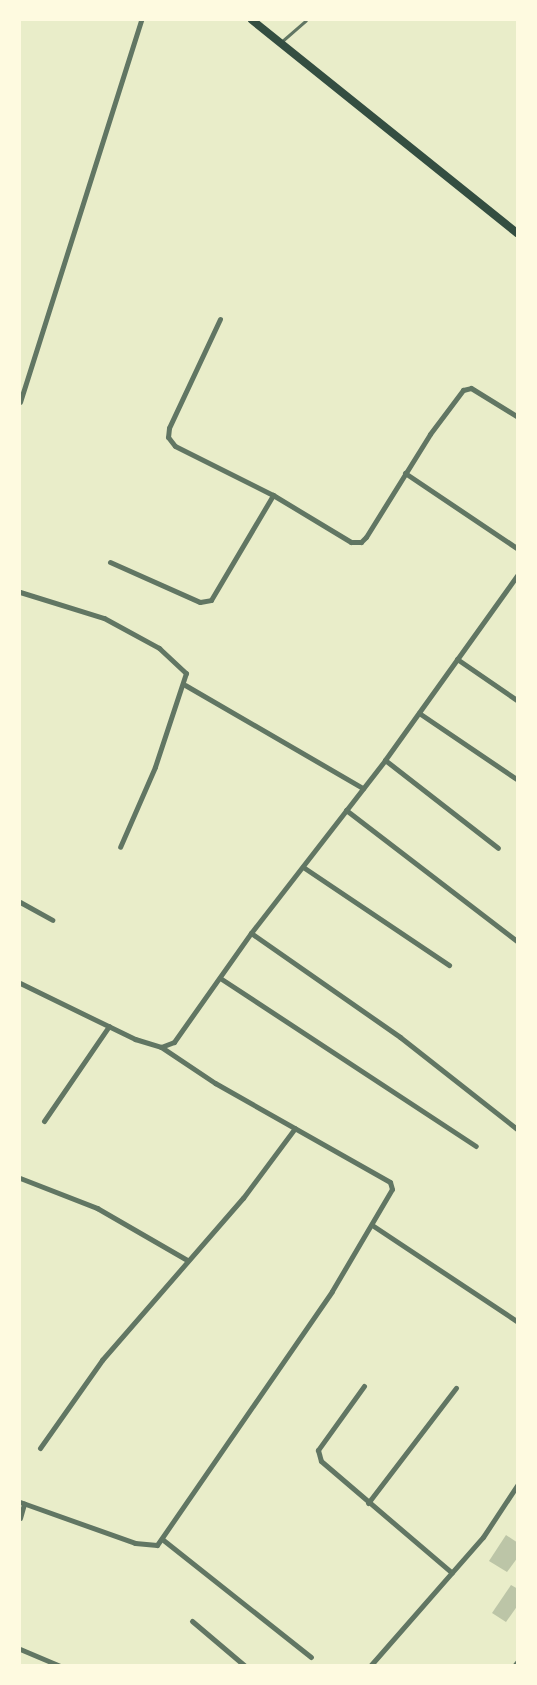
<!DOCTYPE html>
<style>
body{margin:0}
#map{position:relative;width:537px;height:1685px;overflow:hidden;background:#e9edc9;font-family:"PT Serif",serif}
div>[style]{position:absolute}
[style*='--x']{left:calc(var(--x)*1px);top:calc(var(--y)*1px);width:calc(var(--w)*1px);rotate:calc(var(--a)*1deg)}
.building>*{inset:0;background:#bcc5a7}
.service>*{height:3px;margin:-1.5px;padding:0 1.5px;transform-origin:1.5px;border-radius:1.5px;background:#617663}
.minor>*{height:5px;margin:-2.5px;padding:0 2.5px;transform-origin:2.5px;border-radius:2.5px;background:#617663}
.secondary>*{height:8px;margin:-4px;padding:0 4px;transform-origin:4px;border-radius:4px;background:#344e41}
span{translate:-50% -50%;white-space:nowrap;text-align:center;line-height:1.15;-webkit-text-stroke:6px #fefae0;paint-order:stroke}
.frame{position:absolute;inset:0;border:21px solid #fefae0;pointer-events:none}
</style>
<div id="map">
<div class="building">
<i style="clip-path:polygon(506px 1535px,518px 1543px,518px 1557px,507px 1572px,489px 1561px)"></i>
<i style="clip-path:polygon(511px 1585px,518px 1589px,518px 1605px,506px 1622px,492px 1613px)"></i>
</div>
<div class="service">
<i style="--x:281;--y:42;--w:33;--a:-41"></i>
</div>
<div class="minor">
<i style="--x:220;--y:319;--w:120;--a:115.1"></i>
<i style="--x:169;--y:428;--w:9;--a:96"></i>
<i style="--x:168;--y:437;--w:11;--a:52"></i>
<i style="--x:175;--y:446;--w:110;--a:26.6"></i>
<i style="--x:273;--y:495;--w:91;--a:31.1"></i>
<i style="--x:351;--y:542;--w:10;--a:0"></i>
<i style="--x:361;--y:542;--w:7;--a:-45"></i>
<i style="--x:366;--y:537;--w:121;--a:-58.1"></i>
<i style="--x:430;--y:434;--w:55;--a:-53.1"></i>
<i style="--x:463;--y:390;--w:8;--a:-14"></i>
<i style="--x:471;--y:388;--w:55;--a:31.7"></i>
<i style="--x:20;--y:402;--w:401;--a:-72.4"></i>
<i style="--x:405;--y:473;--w:136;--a:33.9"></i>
<i style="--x:110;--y:562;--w:98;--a:24"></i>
<i style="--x:200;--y:602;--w:11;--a:-10"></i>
<i style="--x:211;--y:600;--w:122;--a:-59.4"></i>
<i style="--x:20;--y:592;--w:88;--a:17.2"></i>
<i style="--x:104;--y:618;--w:63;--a:28.6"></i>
<i style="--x:159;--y:648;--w:37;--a:43"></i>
<i style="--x:186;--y:673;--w:99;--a:108.3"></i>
<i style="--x:155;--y:767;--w:87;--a:113.6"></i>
<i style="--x:457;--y:659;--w:74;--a:34.5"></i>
<i style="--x:185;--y:685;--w:206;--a:30.1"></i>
<i style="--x:419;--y:713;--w:120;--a:34.1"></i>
<i style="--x:385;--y:760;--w:143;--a:37.9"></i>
<i style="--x:346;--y:810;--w:217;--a:37.5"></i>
<i style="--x:303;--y:867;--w:176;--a:33.9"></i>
<i style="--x:20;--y:902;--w:37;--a:29"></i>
<i style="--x:251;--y:933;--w:182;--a:34.9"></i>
<i style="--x:400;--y:1037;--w:150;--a:38.2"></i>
<i style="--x:220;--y:978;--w:306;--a:33.3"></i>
<i style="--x:20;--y:983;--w:128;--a:26"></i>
<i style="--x:135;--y:1039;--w:27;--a:17"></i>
<i style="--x:161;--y:1047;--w:14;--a:-21"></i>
<i style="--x:174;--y:1042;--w:133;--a:-54.8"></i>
<i style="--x:251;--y:933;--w:219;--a:-52.2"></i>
<i style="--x:385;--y:760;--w:229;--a:-54.4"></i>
<i style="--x:44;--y:1121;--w:115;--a:-55.6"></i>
<i style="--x:20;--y:1178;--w:83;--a:21.3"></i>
<i style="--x:97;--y:1208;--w:104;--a:30"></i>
<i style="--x:372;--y:1225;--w:175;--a:33.6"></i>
<i style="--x:364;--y:1386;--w:79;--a:125.7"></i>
<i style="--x:318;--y:1450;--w:11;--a:75"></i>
<i style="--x:321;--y:1461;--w:172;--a:40.5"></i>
<i style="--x:40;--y:1448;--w:108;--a:-54.8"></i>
<i style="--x:102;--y:1360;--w:215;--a:-49"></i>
<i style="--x:243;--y:1198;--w:87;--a:-53.4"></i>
<i style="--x:20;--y:1502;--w:122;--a:19.6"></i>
<i style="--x:135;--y:1543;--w:22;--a:5"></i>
<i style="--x:157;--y:1545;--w:308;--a:-55.4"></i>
<i style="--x:332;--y:1291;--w:118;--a:-59.5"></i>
<i style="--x:392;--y:1189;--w:7;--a:-106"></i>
<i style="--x:390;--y:1182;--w:201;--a:-150.5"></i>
<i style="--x:215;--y:1083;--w:65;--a:-146.3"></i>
<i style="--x:368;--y:1503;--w:145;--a:-52.6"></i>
<i style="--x:20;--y:1518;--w:15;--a:-74"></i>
<i style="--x:162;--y:1539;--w:190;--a:38.4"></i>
<i style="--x:192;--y:1621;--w:70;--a:40.3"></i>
<i style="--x:20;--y:1649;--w:43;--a:23"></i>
<i style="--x:370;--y:1666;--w:171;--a:-48.8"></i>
<i style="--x:483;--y:1537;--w:64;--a:-56.6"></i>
<i style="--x:514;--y:1666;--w:6;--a:-51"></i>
</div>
<div class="secondary">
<i style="--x:252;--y:20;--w:341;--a:38.8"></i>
</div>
<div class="frame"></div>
</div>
